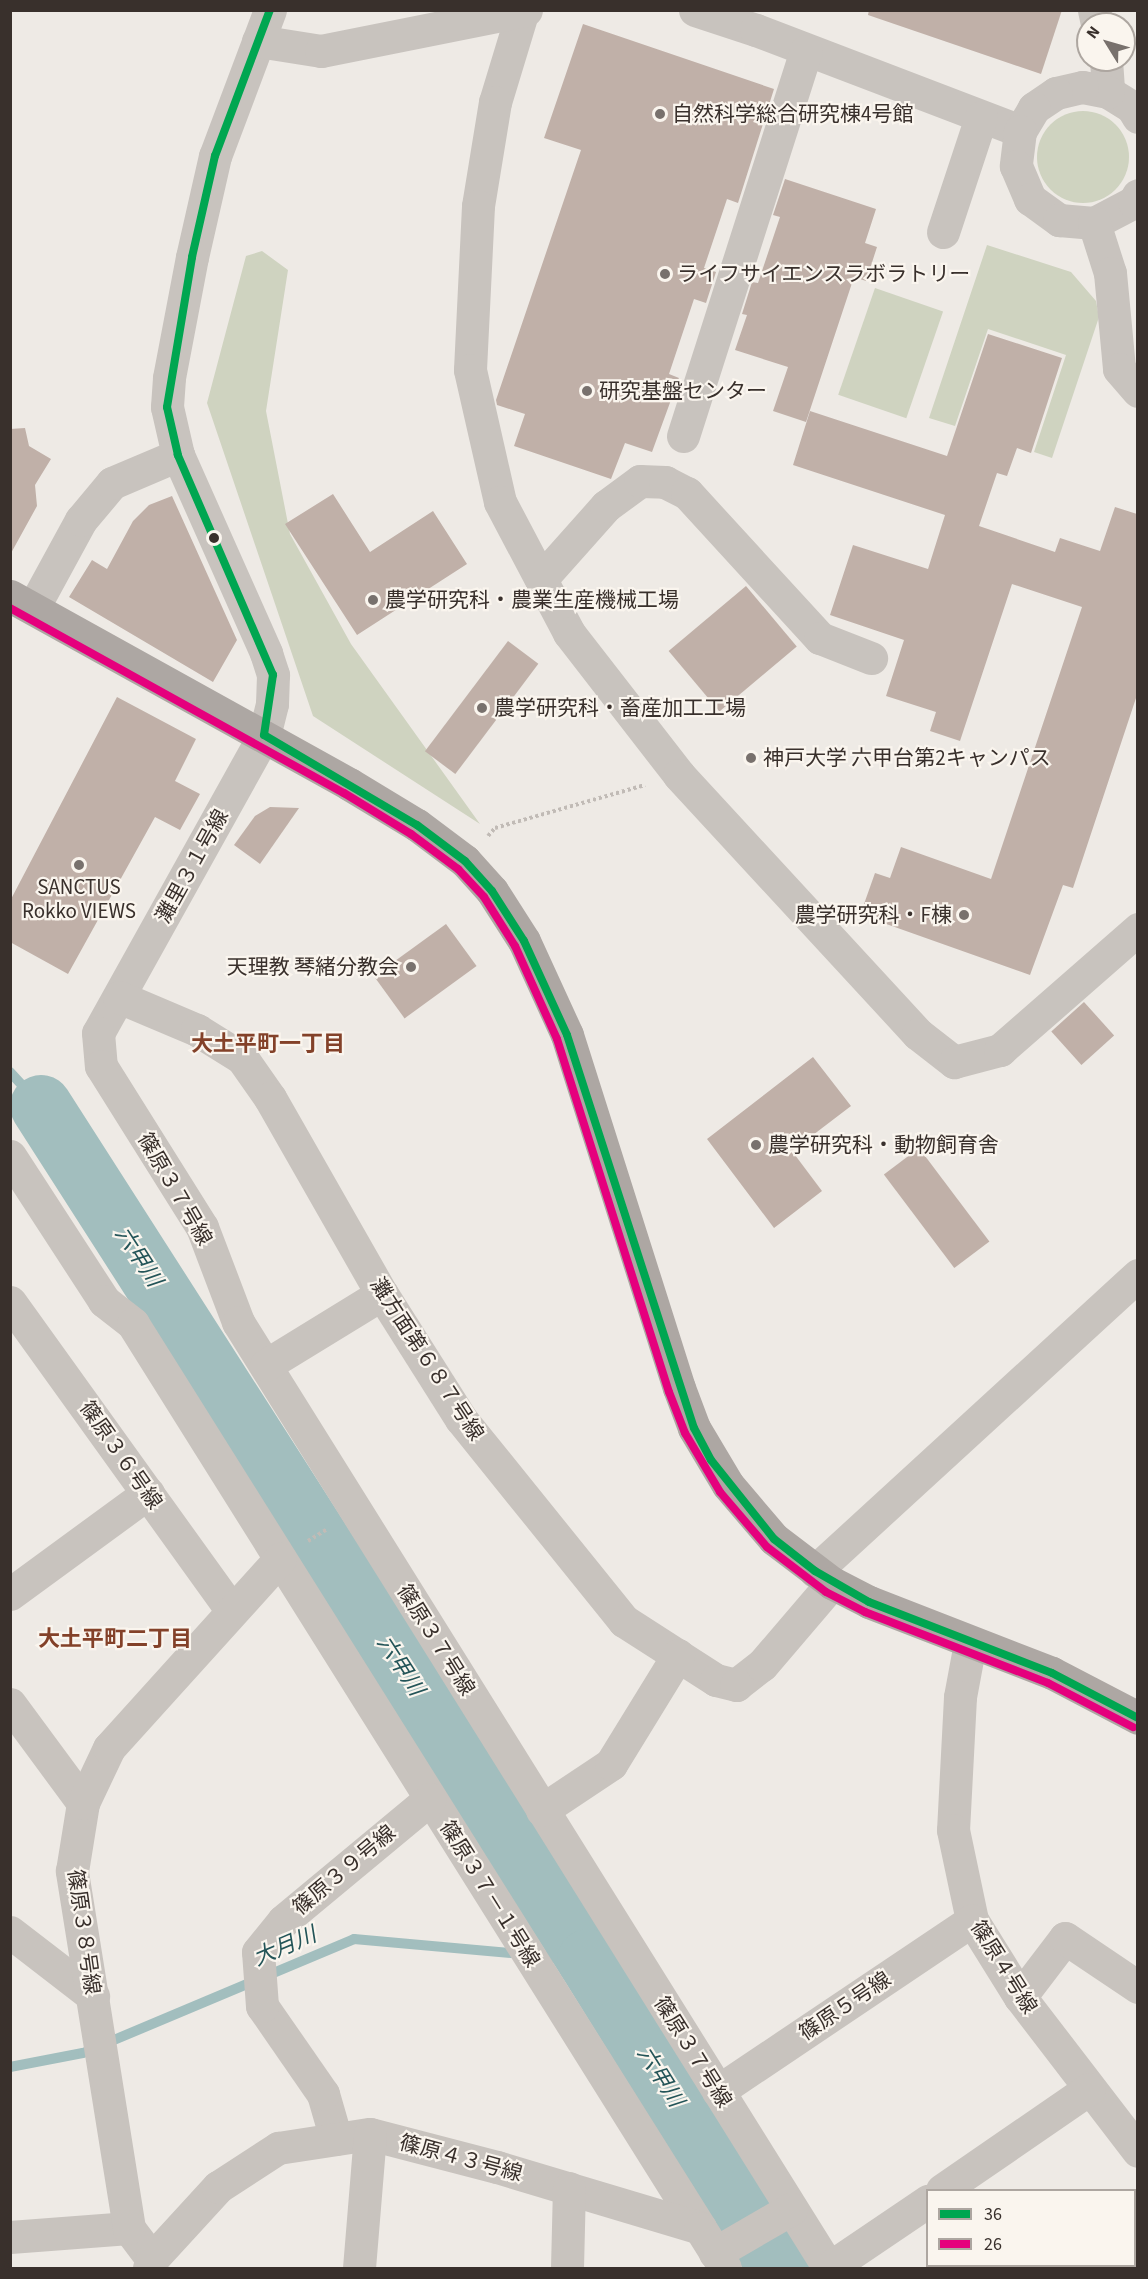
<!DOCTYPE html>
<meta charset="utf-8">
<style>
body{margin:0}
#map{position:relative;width:1148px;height:2279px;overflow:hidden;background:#eeeae5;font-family:"Source Sans 3","Noto Sans JP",sans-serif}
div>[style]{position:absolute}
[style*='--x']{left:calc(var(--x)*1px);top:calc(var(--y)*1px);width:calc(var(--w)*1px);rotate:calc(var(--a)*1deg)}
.green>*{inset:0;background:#cfd3c0;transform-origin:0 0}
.round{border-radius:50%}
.stream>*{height:10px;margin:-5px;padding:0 5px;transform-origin:5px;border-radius:5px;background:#a2bebe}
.river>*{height:62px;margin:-31px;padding:0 31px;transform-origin:31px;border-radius:31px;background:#a2bebe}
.building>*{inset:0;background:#c0b0a8;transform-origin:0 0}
.path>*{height:4px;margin-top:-2px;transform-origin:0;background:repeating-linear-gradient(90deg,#c1bbb6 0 3px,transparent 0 6px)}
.minor>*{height:33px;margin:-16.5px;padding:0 16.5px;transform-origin:16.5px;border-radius:16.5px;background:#c8c3be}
.major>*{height:33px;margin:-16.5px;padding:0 16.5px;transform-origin:16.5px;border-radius:16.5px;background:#ada7a3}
.bus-1>*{height:8px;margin:-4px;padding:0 4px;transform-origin:4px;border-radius:4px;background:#00a651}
.bus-2>*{height:8px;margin:-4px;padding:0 4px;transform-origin:4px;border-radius:4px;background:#e5007d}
.dots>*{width:16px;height:16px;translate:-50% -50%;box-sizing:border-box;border:3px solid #faf5ee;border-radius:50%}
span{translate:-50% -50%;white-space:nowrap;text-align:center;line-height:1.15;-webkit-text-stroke:4.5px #faf5ee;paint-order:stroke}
.poi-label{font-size:21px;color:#39302c}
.left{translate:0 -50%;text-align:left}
.right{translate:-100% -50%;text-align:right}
.street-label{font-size:21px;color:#39302c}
.neighbourhood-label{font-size:22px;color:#834129;font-weight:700}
.water-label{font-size:22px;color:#235458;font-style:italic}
.frame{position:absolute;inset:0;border:12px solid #39302c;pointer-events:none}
.legend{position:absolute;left:926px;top:2189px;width:210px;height:78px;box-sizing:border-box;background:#faf5ee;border:2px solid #ada6a0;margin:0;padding:8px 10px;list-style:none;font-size:18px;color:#39302c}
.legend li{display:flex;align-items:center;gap:12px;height:30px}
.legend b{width:30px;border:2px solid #ada6a0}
.north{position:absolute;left:1076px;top:12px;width:60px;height:60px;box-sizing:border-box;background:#faf5ee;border:2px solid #ada6a0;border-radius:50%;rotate:307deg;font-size:16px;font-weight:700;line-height:24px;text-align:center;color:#39302c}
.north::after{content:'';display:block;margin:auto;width:21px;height:27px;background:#78716d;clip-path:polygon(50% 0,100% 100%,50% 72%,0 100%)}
</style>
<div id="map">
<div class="green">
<i class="round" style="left:1037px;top:111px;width:92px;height:92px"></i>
<i style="clip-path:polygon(987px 245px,1071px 272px,1096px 301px,1099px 317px,1052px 458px,1034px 452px,1066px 355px,988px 329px,955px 426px,929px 418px)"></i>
<i style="clip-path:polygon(262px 251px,288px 270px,266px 411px,290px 534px,351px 644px,480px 824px,313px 716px,207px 403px,246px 256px)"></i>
<i style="left:875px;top:288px;width:72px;height:113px;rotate:19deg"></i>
</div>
<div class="stream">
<i style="--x:10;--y:1072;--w:46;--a:47.6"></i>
<i style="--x:537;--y:1956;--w:51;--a:4.5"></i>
<i style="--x:10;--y:2067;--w:74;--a:-10.9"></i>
<i style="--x:83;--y:2053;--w:294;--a:-22.8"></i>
<i style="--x:354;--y:1939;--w:169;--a:5.1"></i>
</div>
<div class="river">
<i style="--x:41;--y:1106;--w:1014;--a:57.36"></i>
<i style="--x:588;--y:1960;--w:362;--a:58.2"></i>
</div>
<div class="building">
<i style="clip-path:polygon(869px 10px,1062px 10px,1041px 74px,868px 15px)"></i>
<i style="clip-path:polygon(583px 24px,774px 89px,738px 203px,727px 199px,704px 268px,716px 272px,706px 303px,694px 299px,669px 374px,679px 378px,652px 452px,625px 443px,611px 479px,514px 446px,525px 414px,497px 405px,496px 400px,581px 150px,544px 138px)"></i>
<i style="clip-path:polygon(785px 179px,876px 209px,865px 243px,877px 247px,866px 281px,854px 277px,806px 422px,773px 411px,788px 367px,735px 350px,747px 315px,742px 314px,752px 282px,758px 283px,780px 217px,773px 215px)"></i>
<i style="clip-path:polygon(988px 334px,1062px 358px,1031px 453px,1017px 448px,1007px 476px,997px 473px,979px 526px,1055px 552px,1060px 538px,1100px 551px,1115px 507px,1137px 514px,1137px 695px,1073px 888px,1063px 885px,1030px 975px,875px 920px,878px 910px,864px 904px,875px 873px,890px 878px,901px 847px,991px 879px,1082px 607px,1012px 584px,960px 741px,930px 731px,936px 712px,886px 696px,904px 640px,830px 615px,853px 545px,928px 569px,945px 515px,793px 465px,810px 411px,947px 456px)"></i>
<i style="clip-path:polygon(25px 428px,29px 446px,51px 459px,35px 485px,37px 506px,10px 555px,10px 429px)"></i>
<i style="clip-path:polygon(333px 494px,370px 552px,433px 511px,467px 564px,357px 635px,285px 524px)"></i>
<i style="clip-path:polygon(172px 496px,237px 640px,213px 682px,69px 597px,92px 560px,107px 569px,133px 521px,149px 505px)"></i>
<i style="left:746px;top:586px;width:79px;height:101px;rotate:50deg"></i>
<i style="left:508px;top:641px;width:38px;height:138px;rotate:37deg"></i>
<i style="clip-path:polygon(117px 697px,196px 739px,175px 781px,200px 794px,180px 830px,155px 817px,68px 974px,10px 942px,10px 901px)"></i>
<i style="clip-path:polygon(270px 807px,299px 808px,260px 864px,234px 845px,255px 816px)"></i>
<i style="left:446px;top:924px;width:52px;height:89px;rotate:54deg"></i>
<i style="left:1084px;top:1002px;width:45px;height:44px;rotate:48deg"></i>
<i style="clip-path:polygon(813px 1057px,851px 1106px,792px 1151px,822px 1191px,774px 1228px,707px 1139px)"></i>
<i style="left:919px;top:1148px;width:117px;height:44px;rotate:53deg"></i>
</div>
<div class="path">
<i style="--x:488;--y:836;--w:11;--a:-49"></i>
<i style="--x:495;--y:828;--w:156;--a:-16"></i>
<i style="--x:308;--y:1541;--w:22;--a:-32"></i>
</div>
<div class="minor">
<i style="--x:270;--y:10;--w:156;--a:110.6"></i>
<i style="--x:215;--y:156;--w:104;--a:102.8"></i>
<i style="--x:192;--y:257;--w:123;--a:100.8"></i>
<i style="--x:169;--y:378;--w:29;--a:94"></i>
<i style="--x:167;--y:407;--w:49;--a:77.1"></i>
<i style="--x:178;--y:455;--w:217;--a:66"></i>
<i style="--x:266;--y:653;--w:23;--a:72"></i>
<i style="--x:273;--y:675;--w:29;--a:92"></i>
<i style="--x:272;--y:704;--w:32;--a:104"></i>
<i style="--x:264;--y:735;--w:341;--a:119.1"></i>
<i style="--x:98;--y:1033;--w:33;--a:85"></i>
<i style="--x:101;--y:1066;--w:190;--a:57.9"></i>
<i style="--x:202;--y:1227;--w:102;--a:69.2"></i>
<i style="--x:238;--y:1322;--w:1115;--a:58.01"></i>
<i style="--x:523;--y:10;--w:96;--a:106.9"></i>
<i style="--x:495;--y:102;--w:105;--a:99.3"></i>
<i style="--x:478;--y:206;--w:164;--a:92.8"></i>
<i style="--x:470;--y:370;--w:135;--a:77.2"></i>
<i style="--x:500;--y:502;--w:148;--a:62.2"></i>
<i style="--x:569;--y:633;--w:180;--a:52.2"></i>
<i style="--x:679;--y:775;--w:352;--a:47.3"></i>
<i style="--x:918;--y:1034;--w:46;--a:37.9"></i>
<i style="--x:954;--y:1062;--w:48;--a:-14.6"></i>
<i style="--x:1000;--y:1050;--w:184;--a:-41.2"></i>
<i style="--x:695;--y:10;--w:64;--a:18.2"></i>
<i style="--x:756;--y:30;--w:283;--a:20.9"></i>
<i style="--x:1094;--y:10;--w:14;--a:78"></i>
<i style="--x:258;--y:41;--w:64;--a:9"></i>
<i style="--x:321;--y:51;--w:209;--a:-11.3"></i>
<i style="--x:1106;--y:60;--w:32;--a:86"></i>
<i style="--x:1138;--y:117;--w:12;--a:-121"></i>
<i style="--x:1132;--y:107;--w:28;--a:-148"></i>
<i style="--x:1108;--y:92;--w:26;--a:-169"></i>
<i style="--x:1082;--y:87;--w:27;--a:167"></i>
<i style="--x:1056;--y:93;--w:27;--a:146"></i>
<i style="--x:1034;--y:108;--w:27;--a:121"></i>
<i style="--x:1020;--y:131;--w:35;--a:97"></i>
<i style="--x:1016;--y:166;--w:36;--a:67"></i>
<i style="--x:1030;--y:199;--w:36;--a:36"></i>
<i style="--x:1059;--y:220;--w:35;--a:5"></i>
<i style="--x:1094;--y:223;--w:45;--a:-27.7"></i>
<i style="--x:1134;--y:202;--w:8;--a:-60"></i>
<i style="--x:1094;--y:223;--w:52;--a:72.3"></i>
<i style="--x:1110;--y:273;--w:96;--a:84.6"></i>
<i style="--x:1119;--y:369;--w:29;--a:49"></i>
<i style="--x:943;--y:232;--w:121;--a:-71.7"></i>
<i style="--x:683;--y:436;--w:404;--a:-72.3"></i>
<i style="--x:541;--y:579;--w:98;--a:-48.3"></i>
<i style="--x:606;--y:506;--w:42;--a:-36.3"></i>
<i style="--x:640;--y:481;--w:25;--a:2"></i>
<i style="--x:665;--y:482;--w:25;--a:27"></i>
<i style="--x:687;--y:493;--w:197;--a:47.5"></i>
<i style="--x:820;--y:638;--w:55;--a:21.4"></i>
<i style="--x:33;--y:608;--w:100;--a:-61.4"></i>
<i style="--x:81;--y:520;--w:48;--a:-50"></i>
<i style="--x:112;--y:483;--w:72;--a:-23"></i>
<i style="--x:119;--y:997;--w:85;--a:22.9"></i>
<i style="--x:197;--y:1030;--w:53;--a:31.9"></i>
<i style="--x:242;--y:1058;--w:49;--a:55"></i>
<i style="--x:270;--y:1098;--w:226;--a:60.3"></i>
<i style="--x:382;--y:1294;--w:148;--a:57.7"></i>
<i style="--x:461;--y:1419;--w:260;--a:51.1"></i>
<i style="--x:624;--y:1621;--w:109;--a:32.7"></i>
<i style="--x:716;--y:1680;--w:21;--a:14"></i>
<i style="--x:736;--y:1685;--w:33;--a:-38"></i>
<i style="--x:762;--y:1665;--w:108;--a:-49.5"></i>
<i style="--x:10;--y:1156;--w:173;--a:57"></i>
<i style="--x:104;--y:1301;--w:37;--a:38"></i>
<i style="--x:133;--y:1324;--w:1067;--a:57.9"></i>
<i style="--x:10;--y:1302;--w:378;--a:54.3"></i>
<i style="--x:266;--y:1365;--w:136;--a:-31.5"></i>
<i style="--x:815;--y:1571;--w:438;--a:-42.5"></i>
<i style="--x:10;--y:1594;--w:171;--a:-36.2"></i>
<i style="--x:970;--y:1643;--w:55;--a:100.5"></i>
<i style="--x:960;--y:1697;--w:133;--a:93"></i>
<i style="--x:953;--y:1830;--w:92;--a:78.1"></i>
<i style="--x:972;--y:1920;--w:91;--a:58.1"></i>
<i style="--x:1020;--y:1997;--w:194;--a:52.5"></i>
<i style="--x:10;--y:1704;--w:123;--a:53.6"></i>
<i style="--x:542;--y:1810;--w:83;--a:-33.7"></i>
<i style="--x:611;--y:1764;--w:128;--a:-58.4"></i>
<i style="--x:10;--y:1932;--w:105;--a:37.6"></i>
<i style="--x:1020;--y:1997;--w:74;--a:-52.7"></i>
<i style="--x:1065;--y:1938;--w:88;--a:33.9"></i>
<i style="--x:718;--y:2091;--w:306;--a:-33.9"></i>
<i style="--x:336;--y:2139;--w:47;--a:-106.1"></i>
<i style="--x:323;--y:2094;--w:107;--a:-124.7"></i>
<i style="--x:262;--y:2006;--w:54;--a:-94.2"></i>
<i style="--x:258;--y:1952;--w:40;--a:-51"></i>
<i style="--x:283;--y:1921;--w:191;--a:-39.7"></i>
<i style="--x:942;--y:2190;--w:178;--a:-34.5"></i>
<i style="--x:10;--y:2237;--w:119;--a:-4.3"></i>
<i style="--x:715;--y:2253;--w:88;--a:-30.1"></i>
<i style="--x:152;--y:2259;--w:39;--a:-127"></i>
<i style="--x:129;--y:2228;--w:362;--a:-99.1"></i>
<i style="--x:72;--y:1871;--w:69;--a:-80.8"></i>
<i style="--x:83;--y:1803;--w:61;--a:-64.7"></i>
<i style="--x:109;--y:1748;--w:255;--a:-47.9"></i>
<i style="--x:149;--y:2268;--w:9;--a:-72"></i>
<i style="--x:152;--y:2259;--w:98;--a:-47.5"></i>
<i style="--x:218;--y:2187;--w:72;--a:-33"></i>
<i style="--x:278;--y:2148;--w:93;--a:-8.7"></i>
<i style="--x:370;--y:2134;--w:131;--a:14.6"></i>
<i style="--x:497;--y:2167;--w:212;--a:16.7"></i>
<i style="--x:700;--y:2228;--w:47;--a:58"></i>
<i style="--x:359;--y:2268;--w:134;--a:-85.3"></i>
<i style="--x:567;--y:2268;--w:80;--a:-88.6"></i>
<i style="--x:829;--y:2268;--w:120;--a:-34.1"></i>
</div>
<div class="major">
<i style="--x:10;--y:596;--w:388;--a:29"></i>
<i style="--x:349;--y:784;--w:79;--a:31.1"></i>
<i style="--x:417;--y:825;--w:60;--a:36.9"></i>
<i style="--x:465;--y:861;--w:40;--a:48"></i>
<i style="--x:492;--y:891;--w:59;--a:57.4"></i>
<i style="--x:524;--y:941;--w:103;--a:65.4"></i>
<i style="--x:567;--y:1035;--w:370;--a:72.4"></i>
<i style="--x:679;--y:1388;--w:43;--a:69.4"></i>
<i style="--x:694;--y:1428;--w:66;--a:59.2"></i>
<i style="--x:728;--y:1485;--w:71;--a:49.6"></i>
<i style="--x:774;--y:1539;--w:73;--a:37.2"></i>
<i style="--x:832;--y:1583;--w:42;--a:27.2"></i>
<i style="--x:869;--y:1602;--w:196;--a:21.2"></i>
<i style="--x:1052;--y:1673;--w:97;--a:27.6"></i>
</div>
<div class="bus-1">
<i style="--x:264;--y:735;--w:178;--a:30.5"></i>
<i style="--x:417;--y:825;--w:60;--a:36.9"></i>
<i style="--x:465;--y:861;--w:40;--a:48"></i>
<i style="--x:492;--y:891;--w:59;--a:57.4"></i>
<i style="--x:524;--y:941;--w:103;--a:65.4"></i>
<i style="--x:567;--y:1035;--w:413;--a:72.1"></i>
<i style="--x:694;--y:1428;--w:36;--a:62"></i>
<i style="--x:711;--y:1460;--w:101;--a:51.4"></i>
<i style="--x:774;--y:1539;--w:52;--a:38"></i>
<i style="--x:815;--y:1571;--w:62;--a:29.9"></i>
<i style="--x:869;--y:1602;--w:196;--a:21.2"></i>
<i style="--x:1052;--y:1673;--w:97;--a:27.6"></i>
<i style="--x:264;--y:735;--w:61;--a:-81.5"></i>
<i style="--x:273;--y:675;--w:240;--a:-113.4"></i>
<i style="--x:178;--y:455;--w:49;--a:-102.9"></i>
<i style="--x:167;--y:407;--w:152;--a:-80.5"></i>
<i style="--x:192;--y:257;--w:104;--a:-77.2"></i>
<i style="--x:215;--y:156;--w:156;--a:-69.4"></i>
</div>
<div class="bus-2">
<i style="--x:10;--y:608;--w:382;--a:29"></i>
<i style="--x:344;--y:793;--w:79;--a:31.5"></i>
<i style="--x:411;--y:834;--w:59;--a:36.7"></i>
<i style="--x:458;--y:869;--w:38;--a:47"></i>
<i style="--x:484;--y:897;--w:58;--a:57.7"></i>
<i style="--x:515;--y:946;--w:102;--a:65.7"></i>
<i style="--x:557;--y:1039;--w:370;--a:72.4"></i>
<i style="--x:669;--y:1392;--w:44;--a:68.7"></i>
<i style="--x:685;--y:1433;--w:69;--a:59.3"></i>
<i style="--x:720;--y:1492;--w:72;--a:49.5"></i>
<i style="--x:767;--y:1547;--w:74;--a:37.3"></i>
<i style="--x:826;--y:1592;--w:44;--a:27.1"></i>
<i style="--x:865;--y:1612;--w:196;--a:21.2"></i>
<i style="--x:1048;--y:1683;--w:96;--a:27.4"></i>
</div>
<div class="dots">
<i style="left:660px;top:114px;background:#78716d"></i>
<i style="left:665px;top:274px;background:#78716d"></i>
<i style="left:587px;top:391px;background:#78716d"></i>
<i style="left:214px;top:538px;background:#39302c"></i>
<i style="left:373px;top:600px;background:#78716d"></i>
<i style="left:482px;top:708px;background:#78716d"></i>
<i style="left:751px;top:758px;background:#78716d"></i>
<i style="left:79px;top:865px;background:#78716d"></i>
<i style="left:964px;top:915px;background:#78716d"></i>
<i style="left:411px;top:967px;background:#78716d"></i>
<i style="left:756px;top:1145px;background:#78716d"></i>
</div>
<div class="poi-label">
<span class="left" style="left:672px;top:114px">自然科学総合研究棟4号館</span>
<span class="left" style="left:677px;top:274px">ライフサイエンスラボラトリー</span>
<span class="left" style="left:599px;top:391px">研究基盤センター</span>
<span class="left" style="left:385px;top:600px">農学研究科・農業生産機械工場</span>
<span class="left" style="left:494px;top:708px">農学研究科・畜産加工工場</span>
<span class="left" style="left:763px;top:758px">神戸大学 六甲台第2キャンパス</span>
<span style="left:79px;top:899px">SANCTUS<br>Rokko VIEWS</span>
<span class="right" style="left:952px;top:915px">農学研究科・F棟</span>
<span class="right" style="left:399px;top:967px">天理教 琴緒分教会</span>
<span class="left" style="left:768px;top:1145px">農学研究科・動物飼育舎</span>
</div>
<div class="street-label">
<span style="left:192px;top:866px;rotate:-61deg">灘里３１号線</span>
<span style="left:175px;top:1189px;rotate:60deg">篠原３７号線</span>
<span style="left:427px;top:1359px;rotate:57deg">灘方面第６８７号線</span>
<span style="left:121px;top:1455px;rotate:55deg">篠原３６号線</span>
<span style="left:436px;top:1640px;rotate:58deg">篠原３７号線</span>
<span style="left:344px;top:1870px;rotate:-40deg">篠原３９号線</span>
<span style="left:490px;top:1894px;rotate:58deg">篠原３７－１号線</span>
<span style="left:84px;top:1932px;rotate:82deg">篠原３８号線</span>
<span style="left:1004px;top:1967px;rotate:58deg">篠原４号線</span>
<span style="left:845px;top:2006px;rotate:-34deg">篠原５号線</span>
<span style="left:693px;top:2052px;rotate:58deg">篠原３７号線</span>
<span style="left:461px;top:2158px;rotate:15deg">篠原４３号線</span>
</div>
<div class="neighbourhood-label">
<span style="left:268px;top:1045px">大土平町一丁目</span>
<span style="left:115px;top:1640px">大土平町二丁目</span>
</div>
<div class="water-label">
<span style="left:138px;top:1257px;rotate:57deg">六甲川</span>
<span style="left:400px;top:1666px;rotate:57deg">六甲川</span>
<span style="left:285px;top:1947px;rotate:-23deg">大月川</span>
<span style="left:660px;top:2077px;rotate:58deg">六甲川</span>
</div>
<div class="frame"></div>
<ul class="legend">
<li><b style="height:8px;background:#00a651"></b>36</li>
<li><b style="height:8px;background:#e5007d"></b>26</li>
</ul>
<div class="north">N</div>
</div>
